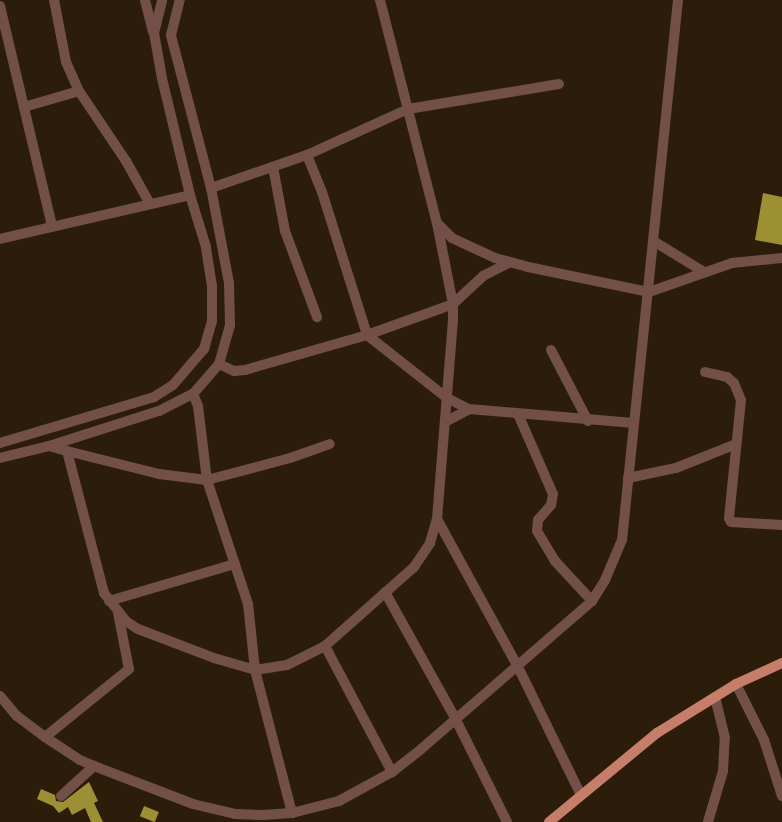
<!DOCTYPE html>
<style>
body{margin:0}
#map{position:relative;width:782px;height:822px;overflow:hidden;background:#2c1d0b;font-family:"IBM Plex Serif",serif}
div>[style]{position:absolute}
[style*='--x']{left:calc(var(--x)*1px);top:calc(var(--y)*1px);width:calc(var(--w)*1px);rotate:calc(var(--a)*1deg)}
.building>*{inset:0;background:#9d8f33;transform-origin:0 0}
.pedestrian>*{height:10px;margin:-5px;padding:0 5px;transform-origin:5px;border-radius:5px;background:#735047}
.minor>*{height:10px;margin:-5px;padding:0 5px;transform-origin:5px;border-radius:5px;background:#735047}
.tertiary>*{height:10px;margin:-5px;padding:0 5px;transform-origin:5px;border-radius:5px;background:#735047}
.primary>*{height:10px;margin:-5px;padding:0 5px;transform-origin:5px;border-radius:5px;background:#c67e6b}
span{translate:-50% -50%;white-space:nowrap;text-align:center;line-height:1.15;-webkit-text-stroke:4px #221403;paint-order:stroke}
</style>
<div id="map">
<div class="building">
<i style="clip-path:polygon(763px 193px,782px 197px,782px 245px,755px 240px)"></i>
<i style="clip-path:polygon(89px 782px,98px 801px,94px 803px,103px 822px,91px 822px,85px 808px,72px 815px,68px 807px,59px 813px,53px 806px,37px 799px,41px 789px,55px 795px,56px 801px,63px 802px)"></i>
<i style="left:144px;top:806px;width:16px;height:11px;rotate:22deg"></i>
</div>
<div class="pedestrian">
<i style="--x:61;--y:796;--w:45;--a:-42.3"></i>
</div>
<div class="minor">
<i style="--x:54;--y:0;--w:63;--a:79"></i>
<i style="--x:66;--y:62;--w:32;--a:66"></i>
<i style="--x:145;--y:0;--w:32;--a:76"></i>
<i style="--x:0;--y:6;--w:226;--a:76.7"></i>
<i style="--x:24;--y:107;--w:57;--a:-16.2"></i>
<i style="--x:79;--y:91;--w:84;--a:56.1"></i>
<i style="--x:126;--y:161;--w:49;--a:60.8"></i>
<i style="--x:307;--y:155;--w:40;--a:68"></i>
<i style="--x:322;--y:192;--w:150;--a:72.5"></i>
<i style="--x:367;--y:335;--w:102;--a:38.2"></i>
<i style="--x:447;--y:398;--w:25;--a:27"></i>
<i style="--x:469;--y:409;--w:165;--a:4.9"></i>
<i style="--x:273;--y:167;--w:65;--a:79.4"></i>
<i style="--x:285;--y:231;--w:92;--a:69.6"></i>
<i style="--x:211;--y:188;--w:102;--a:-19"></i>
<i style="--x:307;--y:155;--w:111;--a:-24.5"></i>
<i style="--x:408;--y:109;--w:153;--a:-9.4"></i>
<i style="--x:0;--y:239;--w:195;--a:-13"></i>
<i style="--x:655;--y:242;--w:57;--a:31.5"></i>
<i style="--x:551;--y:350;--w:80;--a:62.5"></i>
<i style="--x:219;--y:364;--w:17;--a:25"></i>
<i style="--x:234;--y:371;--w:11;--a:-5"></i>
<i style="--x:245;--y:370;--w:127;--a:-16"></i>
<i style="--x:367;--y:335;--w:91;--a:-19.8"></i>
<i style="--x:453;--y:304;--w:41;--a:-43"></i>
<i style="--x:483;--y:276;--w:30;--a:-27"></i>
<i style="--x:705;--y:372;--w:23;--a:13"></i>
<i style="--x:727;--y:377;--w:9;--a:41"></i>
<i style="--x:734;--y:383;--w:18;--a:68"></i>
<i style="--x:741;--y:400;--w:119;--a:95.8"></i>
<i style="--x:729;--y:518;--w:4;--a:63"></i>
<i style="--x:731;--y:522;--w:51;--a:3.4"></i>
<i style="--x:193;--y:394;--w:13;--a:67"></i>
<i style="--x:198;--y:406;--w:75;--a:83.1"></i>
<i style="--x:207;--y:480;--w:131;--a:71.7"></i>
<i style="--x:248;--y:604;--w:66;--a:83.9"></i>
<i style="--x:255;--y:670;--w:148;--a:75.5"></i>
<i style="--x:518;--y:414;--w:87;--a:66.4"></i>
<i style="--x:553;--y:494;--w:11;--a:100"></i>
<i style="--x:551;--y:505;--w:20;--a:131"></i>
<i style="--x:538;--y:520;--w:11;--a:95"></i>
<i style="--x:537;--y:531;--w:35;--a:59"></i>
<i style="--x:555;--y:561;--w:54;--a:47.2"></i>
<i style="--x:445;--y:422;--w:27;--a:-28"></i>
<i style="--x:0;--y:443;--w:161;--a:-16.6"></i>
<i style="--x:154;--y:397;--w:22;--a:-32"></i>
<i style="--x:173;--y:385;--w:48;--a:-49.3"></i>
<i style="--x:204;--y:349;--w:29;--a:-74"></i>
<i style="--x:212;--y:321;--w:35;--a:-90"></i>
<i style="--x:212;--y:286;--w:39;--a:-99"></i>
<i style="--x:206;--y:247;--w:54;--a:-107.1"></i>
<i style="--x:190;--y:195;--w:120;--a:-103.5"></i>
<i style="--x:162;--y:78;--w:46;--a:-100.1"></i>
<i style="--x:154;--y:33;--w:34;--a:-76"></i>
<i style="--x:49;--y:446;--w:19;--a:16"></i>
<i style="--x:67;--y:451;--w:147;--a:75.4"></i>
<i style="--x:104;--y:593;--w:37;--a:52"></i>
<i style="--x:127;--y:622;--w:13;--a:32"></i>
<i style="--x:138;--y:629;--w:81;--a:20.9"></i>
<i style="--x:214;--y:658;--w:43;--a:16.3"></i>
<i style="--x:255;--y:670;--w:32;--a:-9"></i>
<i style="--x:287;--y:665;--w:42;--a:-26.6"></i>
<i style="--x:325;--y:646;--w:119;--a:-41.6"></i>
<i style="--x:414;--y:567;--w:29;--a:-56"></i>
<i style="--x:430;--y:543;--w:25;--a:-74"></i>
<i style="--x:437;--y:519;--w:199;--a:-85.4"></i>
<i style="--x:453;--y:321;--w:17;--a:-90"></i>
<i style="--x:453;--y:304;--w:83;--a:-101.2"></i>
<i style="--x:67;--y:451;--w:95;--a:14"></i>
<i style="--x:159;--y:474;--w:48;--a:7.1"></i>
<i style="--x:207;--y:480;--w:86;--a:-14.8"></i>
<i style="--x:290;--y:458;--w:42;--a:-19.3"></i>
<i style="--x:0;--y:458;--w:50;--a:-13.8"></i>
<i style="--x:49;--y:446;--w:115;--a:-17.7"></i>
<i style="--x:159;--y:411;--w:38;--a:-27"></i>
<i style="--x:193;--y:394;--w:40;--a:-49"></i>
<i style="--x:219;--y:364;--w:41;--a:-74.2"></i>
<i style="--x:230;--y:325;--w:42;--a:-91.4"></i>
<i style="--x:229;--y:283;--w:97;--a:-100.7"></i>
<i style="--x:211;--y:188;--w:158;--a:-104.7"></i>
<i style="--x:171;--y:35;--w:36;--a:-76"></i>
<i style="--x:628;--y:478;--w:49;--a:-11.8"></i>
<i style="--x:676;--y:468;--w:65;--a:-21.8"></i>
<i style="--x:437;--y:519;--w:166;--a:61.3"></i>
<i style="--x:517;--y:665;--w:145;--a:63.8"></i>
<i style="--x:385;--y:592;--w:144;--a:60.9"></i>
<i style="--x:455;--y:718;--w:116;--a:63.4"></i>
<i style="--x:109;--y:601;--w:131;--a:-16.4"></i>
<i style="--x:325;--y:646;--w:143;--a:62"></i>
<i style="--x:736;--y:684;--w:63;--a:63.4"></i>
<i style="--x:764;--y:740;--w:59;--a:72.2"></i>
<i style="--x:0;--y:696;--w:26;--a:50"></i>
<i style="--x:17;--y:716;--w:35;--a:37"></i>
<i style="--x:45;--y:737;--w:42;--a:33.3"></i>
<i style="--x:80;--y:760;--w:15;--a:23"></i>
<i style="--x:94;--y:766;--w:106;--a:21"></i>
<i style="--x:193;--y:804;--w:43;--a:13.4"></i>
<i style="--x:235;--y:814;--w:28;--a:2"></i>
<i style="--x:263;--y:815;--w:29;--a:-4"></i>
<i style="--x:292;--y:813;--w:49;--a:-14.3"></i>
<i style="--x:339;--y:801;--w:60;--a:-28.7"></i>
<i style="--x:392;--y:772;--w:36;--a:-38"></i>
<i style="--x:420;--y:750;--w:228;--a:-40.9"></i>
<i style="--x:592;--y:601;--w:25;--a:-58"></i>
<i style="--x:605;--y:580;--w:43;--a:-67"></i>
<i style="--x:622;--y:540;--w:543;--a:-84.08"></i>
<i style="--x:45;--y:737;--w:108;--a:-39"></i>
<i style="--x:129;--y:669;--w:57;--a:-101.1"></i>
<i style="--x:708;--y:822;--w:53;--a:-73.6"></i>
<i style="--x:723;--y:771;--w:33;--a:-87"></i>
<i style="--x:725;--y:738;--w:42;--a:-103.7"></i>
</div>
<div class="tertiary">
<i style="--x:380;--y:0;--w:230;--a:75.7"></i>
<i style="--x:437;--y:223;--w:21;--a:45"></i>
<i style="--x:452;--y:238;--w:47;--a:24.9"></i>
<i style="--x:495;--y:258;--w:34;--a:15"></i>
<i style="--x:528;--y:267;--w:124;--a:11.7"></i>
<i style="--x:649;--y:292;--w:88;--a:-19.3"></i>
<i style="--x:732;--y:263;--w:50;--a:-5.7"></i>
</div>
<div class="primary">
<i style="--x:549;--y:822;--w:140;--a:-39.5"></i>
<i style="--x:657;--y:733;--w:93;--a:-31.8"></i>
<i style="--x:736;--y:684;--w:51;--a:-24.5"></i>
</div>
</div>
